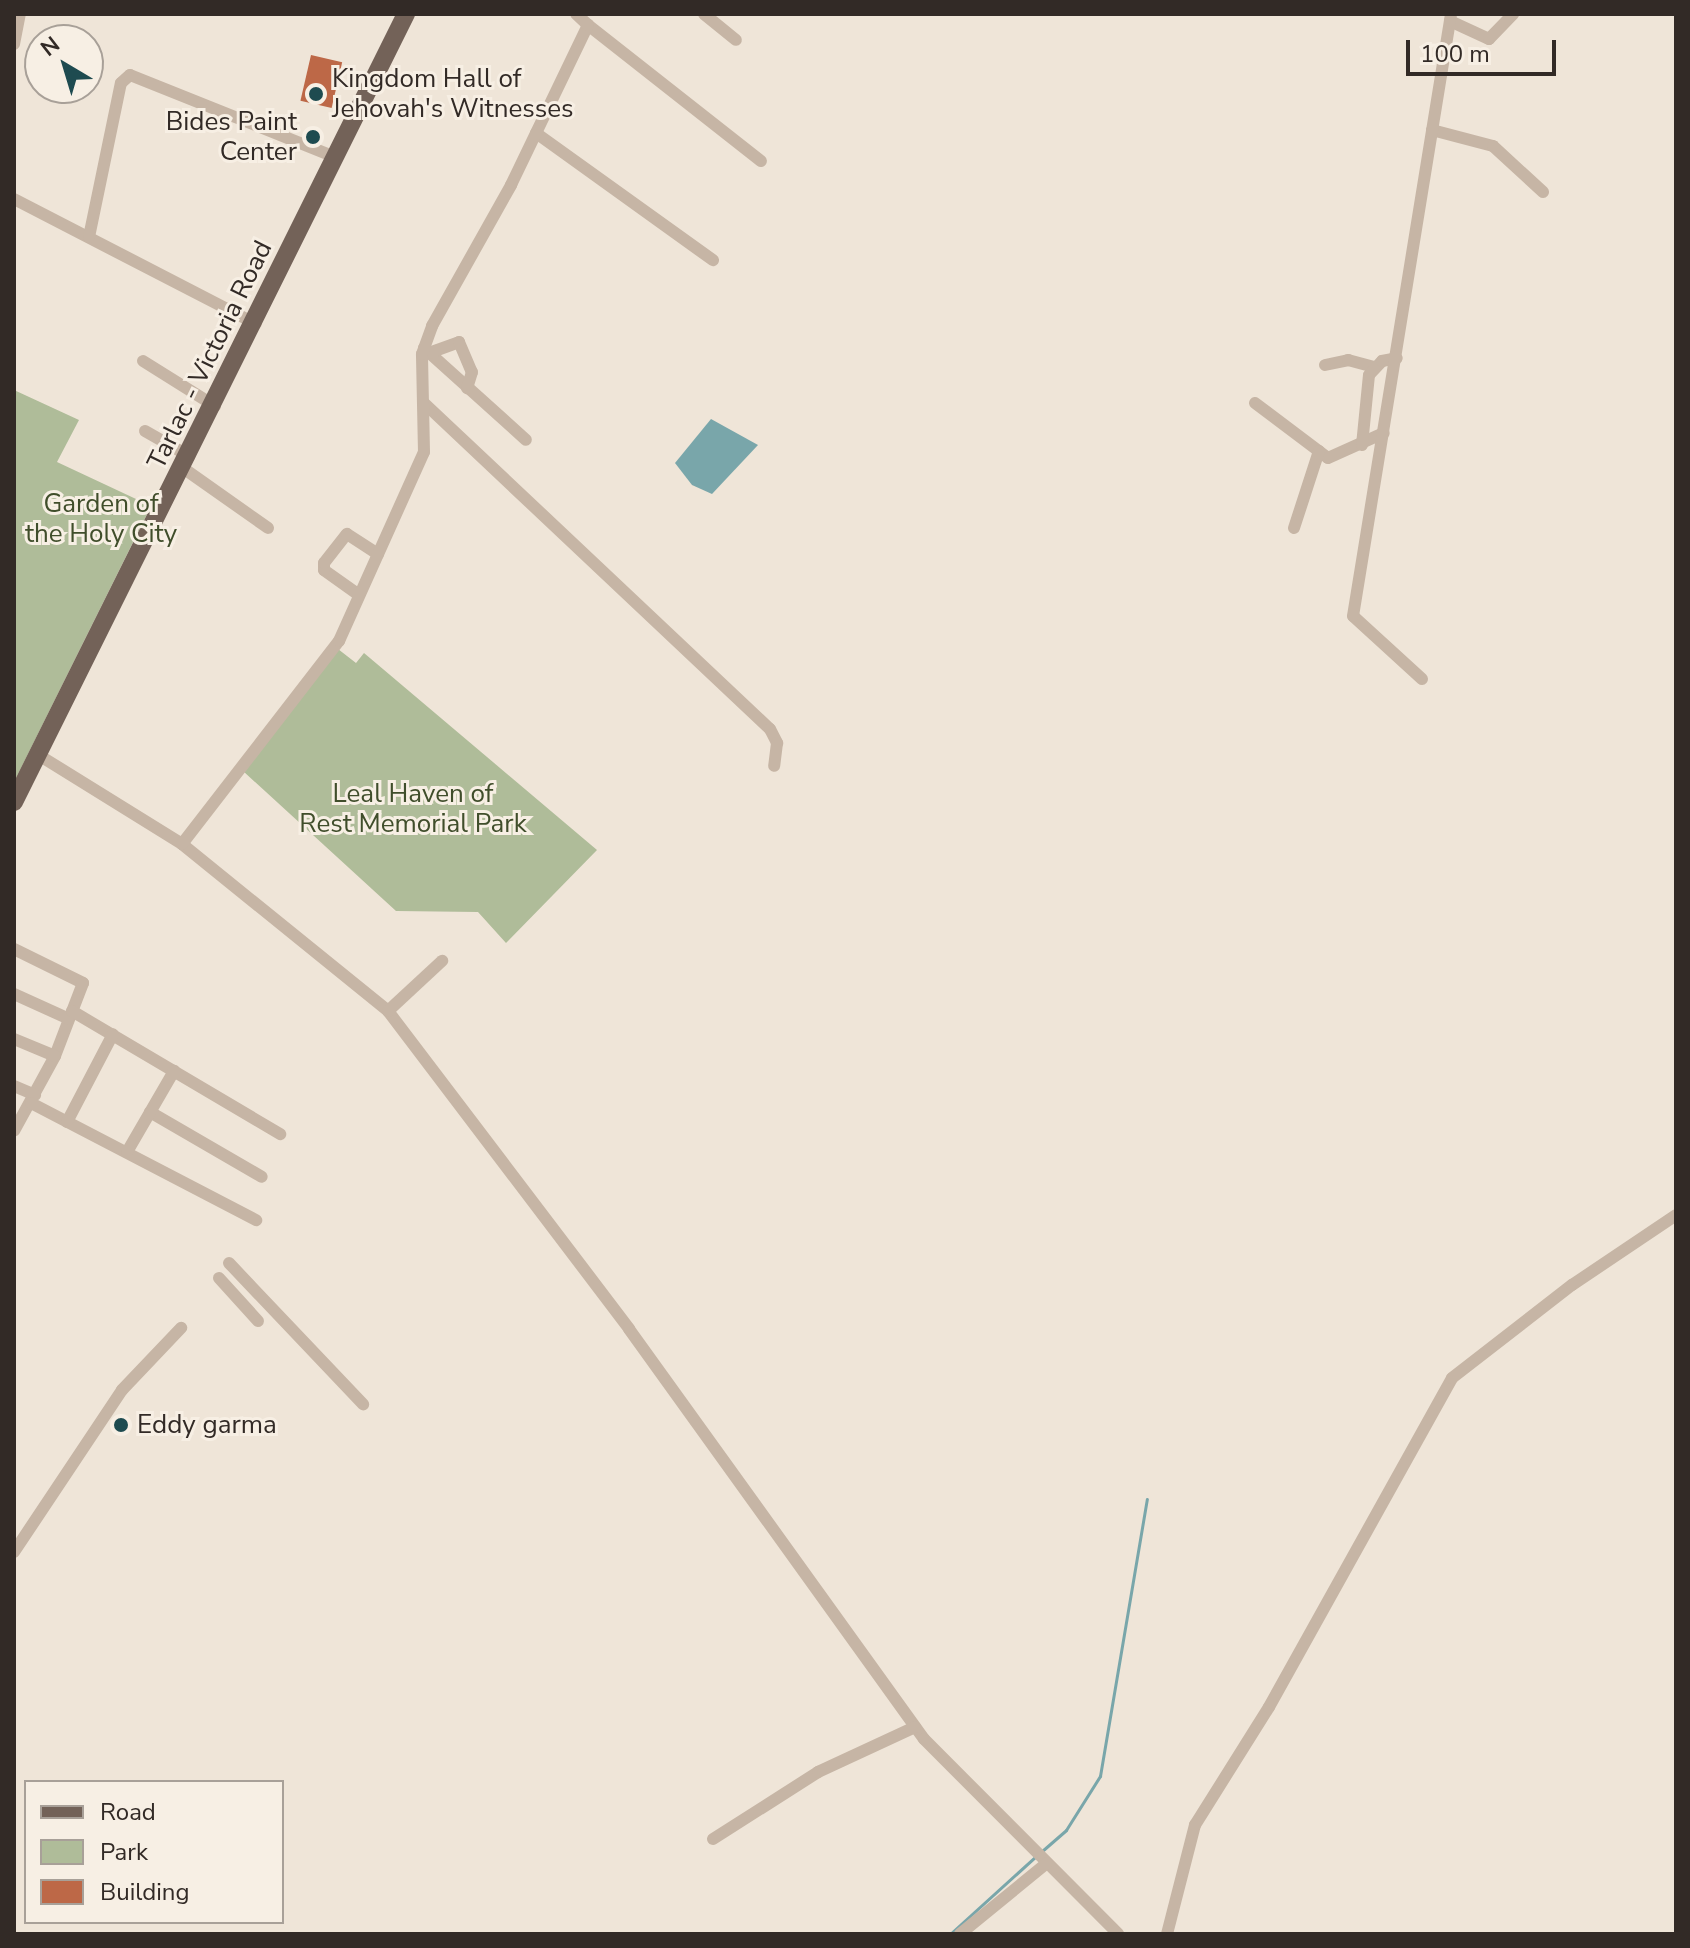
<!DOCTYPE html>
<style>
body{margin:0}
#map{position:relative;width:1690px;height:1948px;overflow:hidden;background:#efe5d8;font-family:"Nunito Sans",sans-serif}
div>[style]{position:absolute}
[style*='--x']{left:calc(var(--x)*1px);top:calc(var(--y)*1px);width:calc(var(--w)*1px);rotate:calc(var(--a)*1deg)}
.green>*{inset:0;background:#afbc99}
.water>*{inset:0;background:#79a6aa}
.stream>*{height:3px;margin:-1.5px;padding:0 1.5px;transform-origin:1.5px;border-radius:1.5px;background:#79a6aa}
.building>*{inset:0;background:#bd6847;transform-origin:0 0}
.street>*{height:12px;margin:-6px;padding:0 6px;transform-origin:6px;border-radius:6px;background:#c6b5a5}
.primary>*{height:18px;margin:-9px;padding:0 9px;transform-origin:9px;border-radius:9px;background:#736258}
.dots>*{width:22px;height:22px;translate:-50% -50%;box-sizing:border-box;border:4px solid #f7efe4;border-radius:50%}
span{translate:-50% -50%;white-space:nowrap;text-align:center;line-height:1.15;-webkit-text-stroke:6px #f7efe4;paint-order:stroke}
.poi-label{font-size:26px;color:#322a26}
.left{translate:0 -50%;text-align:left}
.right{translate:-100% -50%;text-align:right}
.street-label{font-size:26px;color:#322a26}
.park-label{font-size:26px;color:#404e2b}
.frame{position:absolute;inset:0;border:16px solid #322a26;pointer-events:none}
.legend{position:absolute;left:24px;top:1780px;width:260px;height:144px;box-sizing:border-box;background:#f7efe4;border:2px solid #a8a098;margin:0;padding:10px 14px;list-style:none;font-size:24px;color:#322a26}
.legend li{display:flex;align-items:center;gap:16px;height:40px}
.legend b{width:40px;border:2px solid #a8a098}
.north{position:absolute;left:24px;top:24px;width:80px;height:80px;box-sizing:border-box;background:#f7efe4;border:2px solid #a8a098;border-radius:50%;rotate:322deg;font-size:22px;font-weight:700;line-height:32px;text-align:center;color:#322a26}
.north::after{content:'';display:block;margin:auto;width:28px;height:36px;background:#1e4b50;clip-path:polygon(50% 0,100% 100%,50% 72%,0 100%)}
.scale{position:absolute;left:1406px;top:40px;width:150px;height:36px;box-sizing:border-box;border:4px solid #322a26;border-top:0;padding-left:10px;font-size:24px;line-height:28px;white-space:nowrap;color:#322a26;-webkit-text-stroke:6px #f7efe4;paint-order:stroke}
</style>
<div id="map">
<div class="green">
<i style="clip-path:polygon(14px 390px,79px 420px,57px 462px,151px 506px,14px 782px)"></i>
<i style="clip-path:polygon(338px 649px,356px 663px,364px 653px,597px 850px,506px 943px,478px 912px,396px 911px,243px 771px)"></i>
</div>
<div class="water">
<i style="clip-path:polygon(711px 419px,758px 445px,712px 494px,692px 485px,675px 463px)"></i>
</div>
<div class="stream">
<i style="--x:1042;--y:1851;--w:32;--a:-41"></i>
<i style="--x:1066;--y:1830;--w:64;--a:-57.8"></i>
<i style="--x:1100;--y:1776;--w:281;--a:-80.4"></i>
<i style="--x:950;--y:1934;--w:116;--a:-42.2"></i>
</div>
<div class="building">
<i style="left:311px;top:55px;width:32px;height:47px;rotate:13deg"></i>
</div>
<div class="street">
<i style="--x:704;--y:14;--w:41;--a:39.1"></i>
<i style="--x:1450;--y:21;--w:43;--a:24.8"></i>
<i style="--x:1489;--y:39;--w:35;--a:-46"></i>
<i style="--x:588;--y:25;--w:220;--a:38.2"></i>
<i style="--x:14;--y:44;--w:31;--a:-79"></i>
<i style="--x:1432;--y:130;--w:63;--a:14.7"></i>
<i style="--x:1493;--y:146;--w:68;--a:42.6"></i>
<i style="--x:536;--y:133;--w:218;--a:35.7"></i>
<i style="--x:14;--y:199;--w:272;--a:27.3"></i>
<i style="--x:89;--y:237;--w:157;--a:-78.3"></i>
<i style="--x:121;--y:83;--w:12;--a:-42"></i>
<i style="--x:130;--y:75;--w:221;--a:21.8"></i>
<i style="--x:424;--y:348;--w:137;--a:42"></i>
<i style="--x:429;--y:353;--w:32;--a:-20"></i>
<i style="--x:459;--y:342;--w:33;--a:67"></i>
<i style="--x:472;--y:372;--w:17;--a:107"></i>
<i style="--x:143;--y:361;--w:85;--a:32"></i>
<i style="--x:1325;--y:365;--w:24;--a:-12"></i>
<i style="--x:1348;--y:360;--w:27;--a:15"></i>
<i style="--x:424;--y:403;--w:475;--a:43.3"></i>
<i style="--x:770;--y:729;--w:16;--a:63"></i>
<i style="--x:777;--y:743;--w:23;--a:97"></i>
<i style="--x:1255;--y:403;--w:91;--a:37"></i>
<i style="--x:1328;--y:458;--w:61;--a:-24.1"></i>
<i style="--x:145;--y:431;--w:51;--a:29.6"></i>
<i style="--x:1362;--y:445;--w:70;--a:-84.3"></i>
<i style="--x:1369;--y:375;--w:19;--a:-47"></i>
<i style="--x:1382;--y:361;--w:15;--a:-11"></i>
<i style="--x:183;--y:468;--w:104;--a:35.2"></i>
<i style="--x:1294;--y:528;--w:81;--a:-72"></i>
<i style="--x:359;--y:595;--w:43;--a:-144.5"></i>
<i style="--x:324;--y:570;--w:7;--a:-90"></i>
<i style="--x:324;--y:563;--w:37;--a:-52"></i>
<i style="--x:347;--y:534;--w:37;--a:33"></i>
<i style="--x:1422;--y:679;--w:93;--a:-137.6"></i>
<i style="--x:1353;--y:616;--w:610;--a:-80.75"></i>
<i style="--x:37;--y:754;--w:171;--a:31.8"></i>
<i style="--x:182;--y:844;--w:265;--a:39"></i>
<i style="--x:388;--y:1011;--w:399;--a:52.8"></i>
<i style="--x:629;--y:1329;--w:505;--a:54.26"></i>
<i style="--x:924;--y:1739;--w:275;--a:45.1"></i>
<i style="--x:182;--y:844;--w:257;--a:-52.3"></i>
<i style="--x:339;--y:641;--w:207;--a:-65.8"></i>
<i style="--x:424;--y:452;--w:98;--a:-91.2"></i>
<i style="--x:422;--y:354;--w:30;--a:-70"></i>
<i style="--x:432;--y:326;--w:162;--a:-60.7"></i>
<i style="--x:511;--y:185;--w:178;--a:-64.3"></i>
<i style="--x:588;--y:25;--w:16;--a:-137"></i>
<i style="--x:14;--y:949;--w:77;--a:26.2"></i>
<i style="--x:83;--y:983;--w:78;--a:111"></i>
<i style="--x:55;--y:1056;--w:85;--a:118.7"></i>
<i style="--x:14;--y:994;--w:60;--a:24.4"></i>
<i style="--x:72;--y:1011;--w:242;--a:30.6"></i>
<i style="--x:388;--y:1011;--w:74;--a:-42.8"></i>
<i style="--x:14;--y:1039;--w:44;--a:22.5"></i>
<i style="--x:14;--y:1086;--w:23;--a:23"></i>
<i style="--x:31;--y:1103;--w:254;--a:27.5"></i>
<i style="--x:150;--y:1112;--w:129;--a:30.1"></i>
<i style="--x:67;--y:1122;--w:99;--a:-62.4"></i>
<i style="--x:127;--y:1152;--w:94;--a:-59.9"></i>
<i style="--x:229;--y:1263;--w:195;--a:46.5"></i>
<i style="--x:219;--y:1278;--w:58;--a:47.8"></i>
<i style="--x:14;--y:1552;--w:195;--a:-56.3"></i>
<i style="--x:122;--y:1390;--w:86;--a:-46.4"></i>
<i style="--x:713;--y:1839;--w:125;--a:-32.5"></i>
<i style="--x:818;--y:1772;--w:107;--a:-24.9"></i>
<i style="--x:960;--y:1934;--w:112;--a:-39.2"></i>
<i style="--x:1167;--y:1934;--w:113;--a:-75.6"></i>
<i style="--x:1195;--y:1825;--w:139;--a:-57.9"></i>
<i style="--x:1269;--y:1707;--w:376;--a:-60.9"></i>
<i style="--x:1452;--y:1378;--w:152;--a:-37.8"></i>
<i style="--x:1572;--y:1285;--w:125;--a:-33.9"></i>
</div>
<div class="primary">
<i style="--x:14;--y:802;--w:880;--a:-63.55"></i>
</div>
<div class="dots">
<i style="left:316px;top:94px;background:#1e4b50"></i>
<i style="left:313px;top:137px;background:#1e4b50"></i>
<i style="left:121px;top:1425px;background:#1e4b50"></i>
</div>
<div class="poi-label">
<span class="left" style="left:332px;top:94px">Kingdom Hall of<br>Jehovah's Witnesses</span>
<span class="right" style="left:297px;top:137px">Bides Paint<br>Center</span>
<span class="left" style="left:137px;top:1425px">Eddy garma</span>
</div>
<div class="street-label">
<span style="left:210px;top:355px;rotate:-64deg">Tarlac - Victoria Road</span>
</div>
<div class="park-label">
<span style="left:101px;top:519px">Garden of<br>the Holy City</span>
<span style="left:413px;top:809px">Leal Haven of<br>Rest Memorial Park</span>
</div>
<div class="frame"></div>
<ul class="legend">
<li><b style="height:10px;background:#736258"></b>Road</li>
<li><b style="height:22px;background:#afbc99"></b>Park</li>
<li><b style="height:22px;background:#bd6847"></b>Building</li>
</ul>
<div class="north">N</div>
<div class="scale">100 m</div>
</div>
